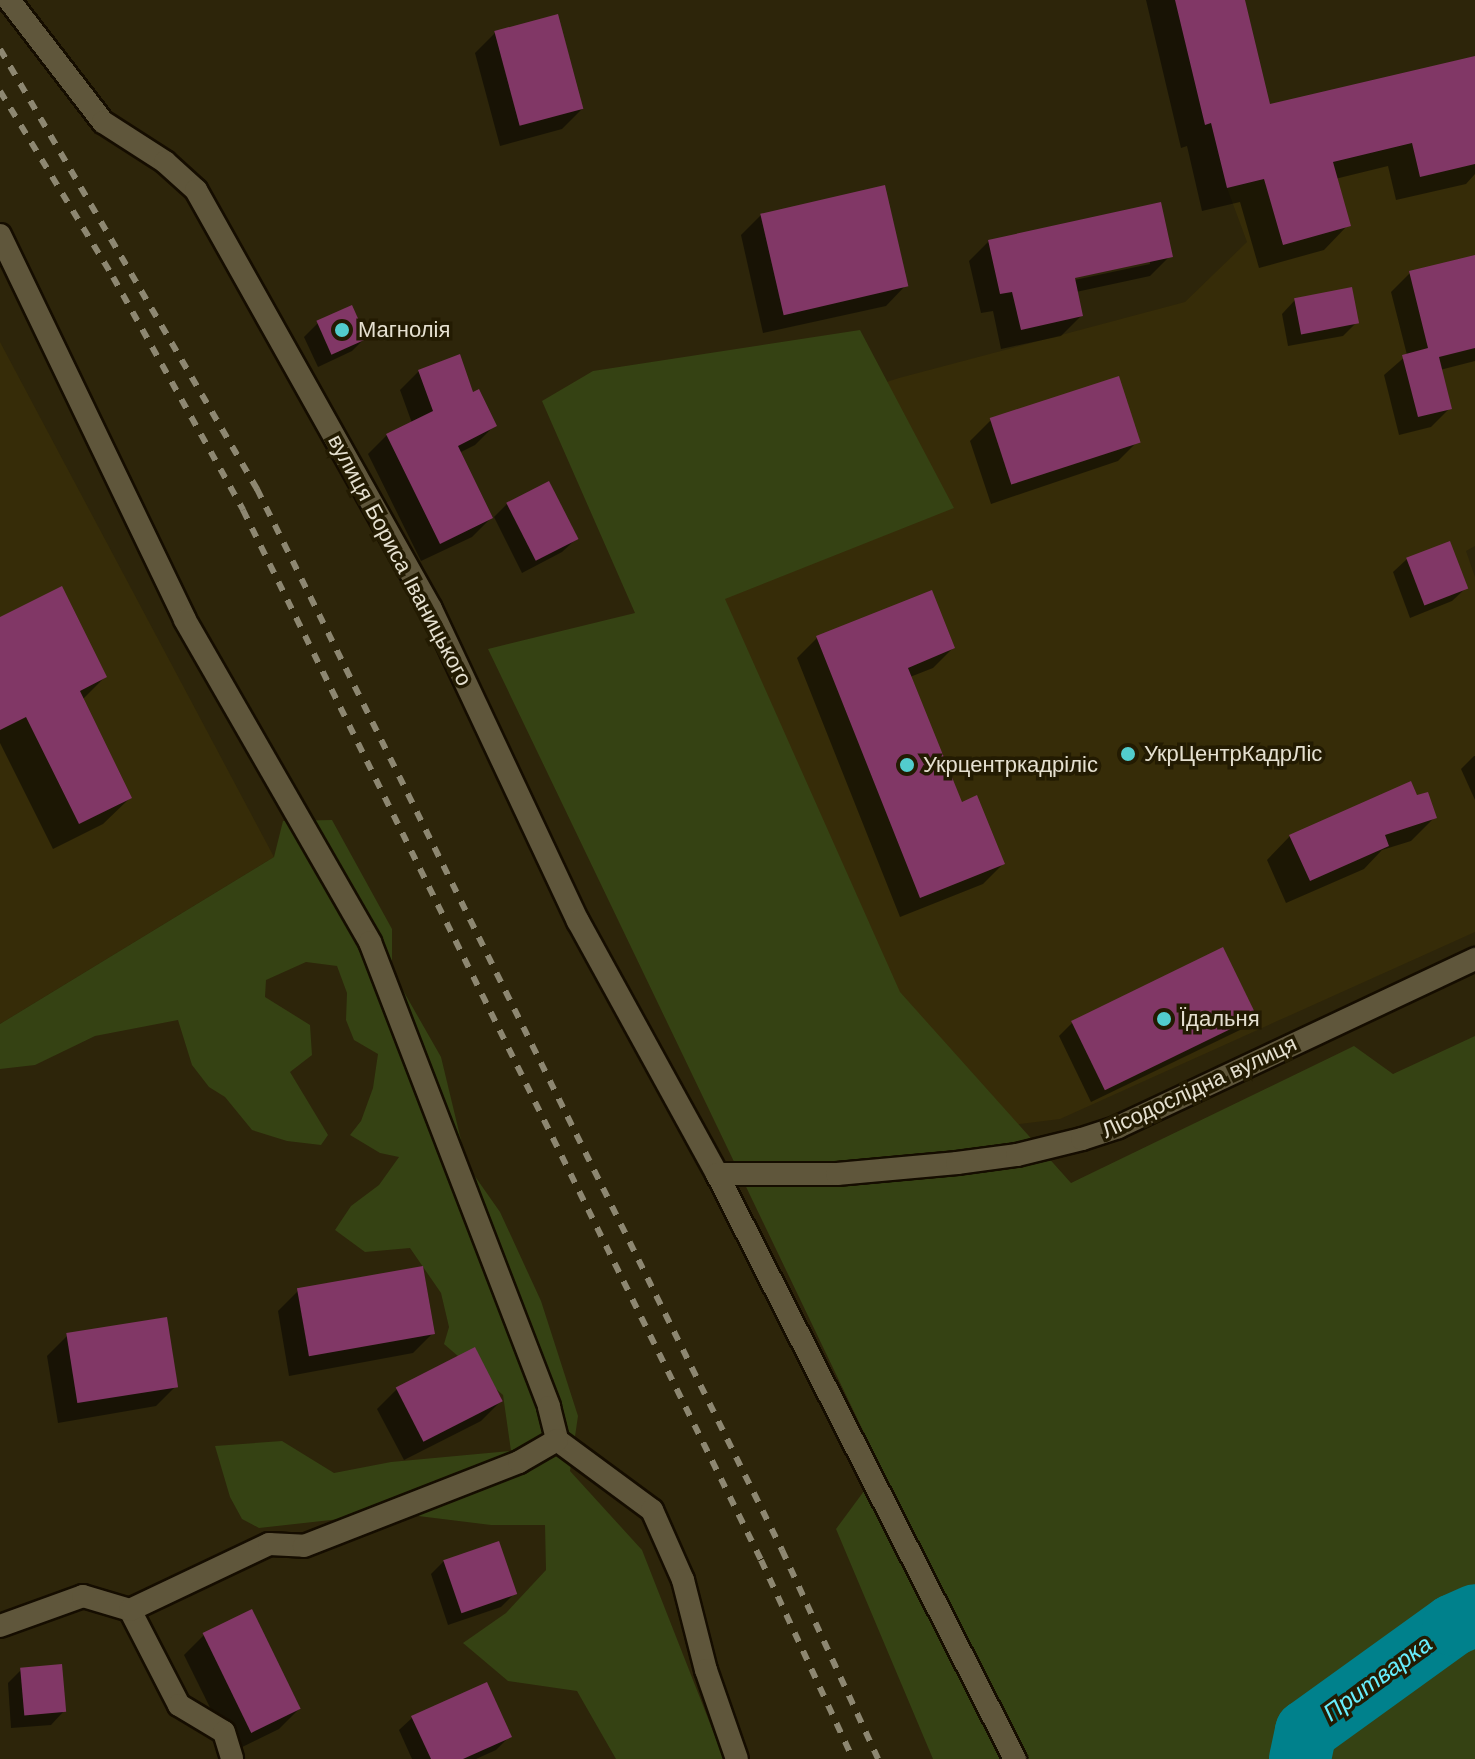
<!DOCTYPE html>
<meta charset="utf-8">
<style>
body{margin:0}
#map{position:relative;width:1475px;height:1759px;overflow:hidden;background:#2d250a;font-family:"Work Sans",sans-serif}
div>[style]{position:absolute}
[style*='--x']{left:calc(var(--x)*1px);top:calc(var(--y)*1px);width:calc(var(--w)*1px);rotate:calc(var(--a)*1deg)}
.built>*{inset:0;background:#362c08}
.green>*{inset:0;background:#354213}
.shadow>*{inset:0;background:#0007}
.river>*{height:62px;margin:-31px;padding:0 31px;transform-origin:31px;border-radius:31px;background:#00818c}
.building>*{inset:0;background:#813766;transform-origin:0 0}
.roads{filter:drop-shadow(2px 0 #150d00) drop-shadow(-2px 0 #150d00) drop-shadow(0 2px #150d00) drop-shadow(0 -2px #150d00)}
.pedestrian>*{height:22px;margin:-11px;padding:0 11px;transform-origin:11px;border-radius:11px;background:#5f563b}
.minor>*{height:22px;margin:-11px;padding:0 11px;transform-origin:11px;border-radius:11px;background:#5f563b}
.rail>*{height:6px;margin-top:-3px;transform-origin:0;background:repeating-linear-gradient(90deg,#8d8771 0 10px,transparent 0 20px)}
.dots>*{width:22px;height:22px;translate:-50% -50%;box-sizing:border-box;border:4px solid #231b02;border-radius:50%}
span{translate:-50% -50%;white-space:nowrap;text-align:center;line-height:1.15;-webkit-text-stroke:7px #231b02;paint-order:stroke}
.poi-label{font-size:22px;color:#e5e0d0}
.left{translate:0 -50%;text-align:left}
.street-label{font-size:22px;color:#e5e0d0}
.water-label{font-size:24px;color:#68eefd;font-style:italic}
</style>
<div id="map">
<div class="built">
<i style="clip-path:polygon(1475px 128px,1475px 546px,1466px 551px,1475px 577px,1475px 932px,1060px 1119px,941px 1134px,656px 456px,899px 378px,1185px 302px,1247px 242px,1227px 188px)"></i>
<i style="clip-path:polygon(0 342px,274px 857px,0 1024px)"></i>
</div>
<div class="green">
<i style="clip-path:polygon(860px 330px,954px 508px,725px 599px,900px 992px,1071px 1183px,1354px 1046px,1393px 1074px,1475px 1036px,1475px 1759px,933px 1759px,836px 1529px,881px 1468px,488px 649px,635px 613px,542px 401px,593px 371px)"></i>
<i style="clip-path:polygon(332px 820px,392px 929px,392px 971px,441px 1057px,467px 1165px,500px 1212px,541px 1301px,578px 1416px,570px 1471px,642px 1550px,724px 1759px,616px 1759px,577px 1691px,508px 1681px,463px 1643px,506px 1613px,546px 1570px,545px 1525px,491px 1525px,394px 1513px,259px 1528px,242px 1519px,230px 1497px,215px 1446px,282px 1441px,334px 1473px,391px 1462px,511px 1451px,503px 1395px,444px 1344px,449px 1327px,441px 1293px,410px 1248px,365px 1252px,335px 1230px,351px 1206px,379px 1185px,399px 1157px,380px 1153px,350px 1135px,361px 1121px,373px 1088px,378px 1054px,354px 1040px,346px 1020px,347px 993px,337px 966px,306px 962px,266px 980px,265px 997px,310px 1025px,312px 1055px,290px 1072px,328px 1135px,321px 1145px,287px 1141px,252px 1130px,225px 1097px,209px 1087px,192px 1065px,178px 1020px,95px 1036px,35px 1065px,0 1069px,0 1024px,274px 857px,283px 821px)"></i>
</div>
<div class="shadow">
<i style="clip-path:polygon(1146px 0,1243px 0,1269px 107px,1475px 58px,1475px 174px,1466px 184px,1396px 200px,1388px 166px,1335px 179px,1348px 225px,1324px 250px,1259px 268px,1240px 202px,1202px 211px,1187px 146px,1181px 148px)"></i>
<i style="clip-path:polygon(495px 33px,582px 109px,562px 129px,500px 146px,475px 53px)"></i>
<i style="clip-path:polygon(761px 215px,906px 285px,886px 306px,763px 333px,741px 235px)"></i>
<i style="clip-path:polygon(evenodd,989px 241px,1170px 256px,1150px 276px,1076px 292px,1081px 316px,1061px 336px,1001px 349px,993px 311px,981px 313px,969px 261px,989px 241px,1150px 259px,1150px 264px,1065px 282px,1065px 278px,1150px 259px)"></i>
<i style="clip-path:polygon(1475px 257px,1475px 361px,1440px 370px,1450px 408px,1431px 427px,1399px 435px,1384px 375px,1407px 355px,1391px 292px,1410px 273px)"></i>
<i style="clip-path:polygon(1295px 300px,1357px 322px,1343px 336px,1288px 346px,1282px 314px)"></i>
<i style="clip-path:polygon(318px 323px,365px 338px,352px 351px,318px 367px,304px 337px)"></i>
<i style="clip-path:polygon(419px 371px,472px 394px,494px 426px,475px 445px,459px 453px,491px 518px,472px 537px,421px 561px,368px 454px,387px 435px,412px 423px,400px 390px)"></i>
<i style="clip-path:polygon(991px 420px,1138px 441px,1118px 461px,991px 504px,970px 441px)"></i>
<i style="clip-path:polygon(507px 504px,576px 539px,562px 552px,522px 573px,494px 517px)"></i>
<i style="clip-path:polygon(1449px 543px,1466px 588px,1452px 601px,1410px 618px,1393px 572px,1407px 559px)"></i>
<i style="clip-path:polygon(0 619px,105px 677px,82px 700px,130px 798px,103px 824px,53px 849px,0 743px)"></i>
<i style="clip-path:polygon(817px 638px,953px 648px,933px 668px,910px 677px,960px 804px,1003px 864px,983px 884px,900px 917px,797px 658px)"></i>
<i style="clip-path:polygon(1474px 756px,1475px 756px,1475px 800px,1461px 769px)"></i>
<i style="clip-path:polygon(1416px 798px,1435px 817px,1411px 841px,1382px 850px,1364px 869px,1286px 903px,1267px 860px,1290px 836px)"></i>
<i style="clip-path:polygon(1222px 949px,1255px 1016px,1242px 1029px,1091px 1102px,1059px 1036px,1072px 1023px)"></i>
<i style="clip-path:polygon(298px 1291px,433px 1333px,413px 1353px,289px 1376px,278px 1311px)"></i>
<i style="clip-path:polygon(67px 1336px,176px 1386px,156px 1406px,58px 1423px,47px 1356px)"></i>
<i style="clip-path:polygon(397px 1389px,501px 1401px,481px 1421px,404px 1460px,377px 1409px)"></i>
<i style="clip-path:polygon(444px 1561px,514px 1594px,501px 1607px,448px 1625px,431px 1574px)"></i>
<i style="clip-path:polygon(204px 1635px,299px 1709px,279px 1729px,232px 1752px,184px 1655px)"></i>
<i style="clip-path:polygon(21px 1670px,64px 1711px,51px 1725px,11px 1728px,8px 1683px)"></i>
<i style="clip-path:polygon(413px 1717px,509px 1737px,496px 1750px,476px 1759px,412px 1759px,399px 1730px)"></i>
</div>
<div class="river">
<i style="--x:1300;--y:1759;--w:29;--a:-78"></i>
<i style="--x:1306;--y:1731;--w:181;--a:-35.8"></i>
<i style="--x:1453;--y:1625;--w:24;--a:-24"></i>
</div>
<div class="building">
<i style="clip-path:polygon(1175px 0,1245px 0,1270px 104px,1475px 56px,1475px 164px,1420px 177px,1412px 143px,1333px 162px,1351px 226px,1283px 245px,1264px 179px,1227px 188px,1211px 123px,1205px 125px)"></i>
<i style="left:558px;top:14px;width:98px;height:66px;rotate:75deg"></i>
<i style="left:885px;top:185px;width:104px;height:128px;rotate:77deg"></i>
<i style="clip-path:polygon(1161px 202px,1173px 257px,1075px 278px,1083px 316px,1021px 330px,1012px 292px,1000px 294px,988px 240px)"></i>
<i style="clip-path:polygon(1475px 255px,1475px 348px,1439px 357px,1452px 409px,1418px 417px,1402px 355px,1428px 348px,1409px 271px)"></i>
<i style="left:1352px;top:287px;width:37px;height:59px;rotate:79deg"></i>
<i style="left:352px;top:305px;width:37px;height:39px;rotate:66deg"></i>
<i style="clip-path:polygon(460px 354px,473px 392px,479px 389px,497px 426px,458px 446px,493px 518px,440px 544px,386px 434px,433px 411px,418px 370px)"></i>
<i style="left:1119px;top:376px;width:70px;height:136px;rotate:72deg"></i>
<i style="left:549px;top:481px;width:65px;height:48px;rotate:63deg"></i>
<i style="left:1450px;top:541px;width:51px;height:47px;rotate:69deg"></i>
<i style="clip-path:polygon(62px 586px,107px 677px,80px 691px,132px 798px,79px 824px,26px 717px,0 730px,0 617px)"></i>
<i style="clip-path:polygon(932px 590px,955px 648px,908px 668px,962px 802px,977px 795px,1005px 864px,920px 898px,816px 636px)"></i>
<i style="clip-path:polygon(1411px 781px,1417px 795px,1428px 792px,1437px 818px,1385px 835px,1389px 846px,1310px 881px,1289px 835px)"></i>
<i style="left:1223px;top:947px;width:77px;height:169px;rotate:64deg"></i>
<i style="left:423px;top:1266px;width:69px;height:128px;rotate:80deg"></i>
<i style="left:167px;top:1317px;width:71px;height:102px;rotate:81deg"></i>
<i style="left:475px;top:1347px;width:61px;height:89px;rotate:63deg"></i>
<i style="left:499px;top:1541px;width:56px;height:59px;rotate:71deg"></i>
<i style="left:252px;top:1609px;width:111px;height:55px;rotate:64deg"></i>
<i style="left:62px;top:1664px;width:48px;height:42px;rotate:85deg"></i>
<i style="clip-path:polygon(487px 1682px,512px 1737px,463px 1759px,431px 1759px,411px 1716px)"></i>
</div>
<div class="roads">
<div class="pedestrian">
<i style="--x:717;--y:1174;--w:657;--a:63.01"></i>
</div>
<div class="minor">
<i style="--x:9;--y:0;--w:154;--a:52.4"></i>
<i style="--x:103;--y:122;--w:74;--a:32.8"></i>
<i style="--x:165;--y:162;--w:42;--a:42.1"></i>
<i style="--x:196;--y:190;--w:480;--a:60.7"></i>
<i style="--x:431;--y:609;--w:345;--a:64.8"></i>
<i style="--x:578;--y:921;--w:289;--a:61.2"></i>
<i style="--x:717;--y:1174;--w:120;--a:0"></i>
<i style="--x:837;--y:1174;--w:121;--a:-5.2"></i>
<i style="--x:957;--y:1163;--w:61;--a:-7.6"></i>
<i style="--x:1017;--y:1155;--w:67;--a:-13.8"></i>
<i style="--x:1082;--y:1139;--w:38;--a:-18"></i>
<i style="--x:1118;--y:1127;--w:395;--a:-25.2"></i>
<i style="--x:0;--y:235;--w:427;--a:64.3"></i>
<i style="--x:185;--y:620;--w:371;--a:60.1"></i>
<i style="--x:370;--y:942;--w:498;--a:68.9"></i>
<i style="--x:549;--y:1407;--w:34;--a:76"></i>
<i style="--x:557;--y:1440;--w:118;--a:36.4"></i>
<i style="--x:652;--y:1510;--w:77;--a:66.1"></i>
<i style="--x:683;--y:1580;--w:93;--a:75.7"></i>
<i style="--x:706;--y:1670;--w:94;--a:70.8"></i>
<i style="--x:130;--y:1610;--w:107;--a:62.7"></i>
<i style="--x:179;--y:1705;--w:52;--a:31"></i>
<i style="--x:224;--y:1732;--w:28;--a:73"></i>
<i style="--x:0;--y:1626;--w:88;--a:-19.9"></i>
<i style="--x:83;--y:1596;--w:49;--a:16.6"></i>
<i style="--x:130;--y:1610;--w:154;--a:-25.4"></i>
<i style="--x:269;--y:1544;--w:35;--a:3"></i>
<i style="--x:304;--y:1546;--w:231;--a:-21.3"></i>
<i style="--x:519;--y:1462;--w:44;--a:-30.1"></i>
</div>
</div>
<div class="rail">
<i style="--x:0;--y:49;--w:510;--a:59.71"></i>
<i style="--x:257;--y:489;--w:1184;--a:63.67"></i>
<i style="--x:782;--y:1550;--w:230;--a:65.3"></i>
<i style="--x:0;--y:91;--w:218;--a:58.7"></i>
<i style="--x:113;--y:277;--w:267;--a:60.8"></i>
<i style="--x:243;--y:510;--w:1171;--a:63.74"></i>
<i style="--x:761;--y:1560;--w:219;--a:65.2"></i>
</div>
<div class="dots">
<i style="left:342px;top:330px;background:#52cdcd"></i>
<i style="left:1128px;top:754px;background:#52cdcd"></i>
<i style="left:907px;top:765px;background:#52cdcd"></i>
<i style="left:1164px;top:1019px;background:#52cdcd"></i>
</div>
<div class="poi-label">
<span class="left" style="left:358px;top:330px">Магнолія</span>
<span class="left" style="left:1144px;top:754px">УкрЦентрКадрЛіс</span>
<span class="left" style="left:923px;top:765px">Укрцентркадріліс</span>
<span class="left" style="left:1180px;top:1019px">Їдальня</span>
</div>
<div class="street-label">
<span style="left:400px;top:560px;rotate:62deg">вулиця Бориса Іваницького</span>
<span style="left:1199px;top:1087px;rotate:-25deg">Лісодослідна вулиця</span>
</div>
<div class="water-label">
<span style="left:1378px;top:1679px;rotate:-36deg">Притварка</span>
</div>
</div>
